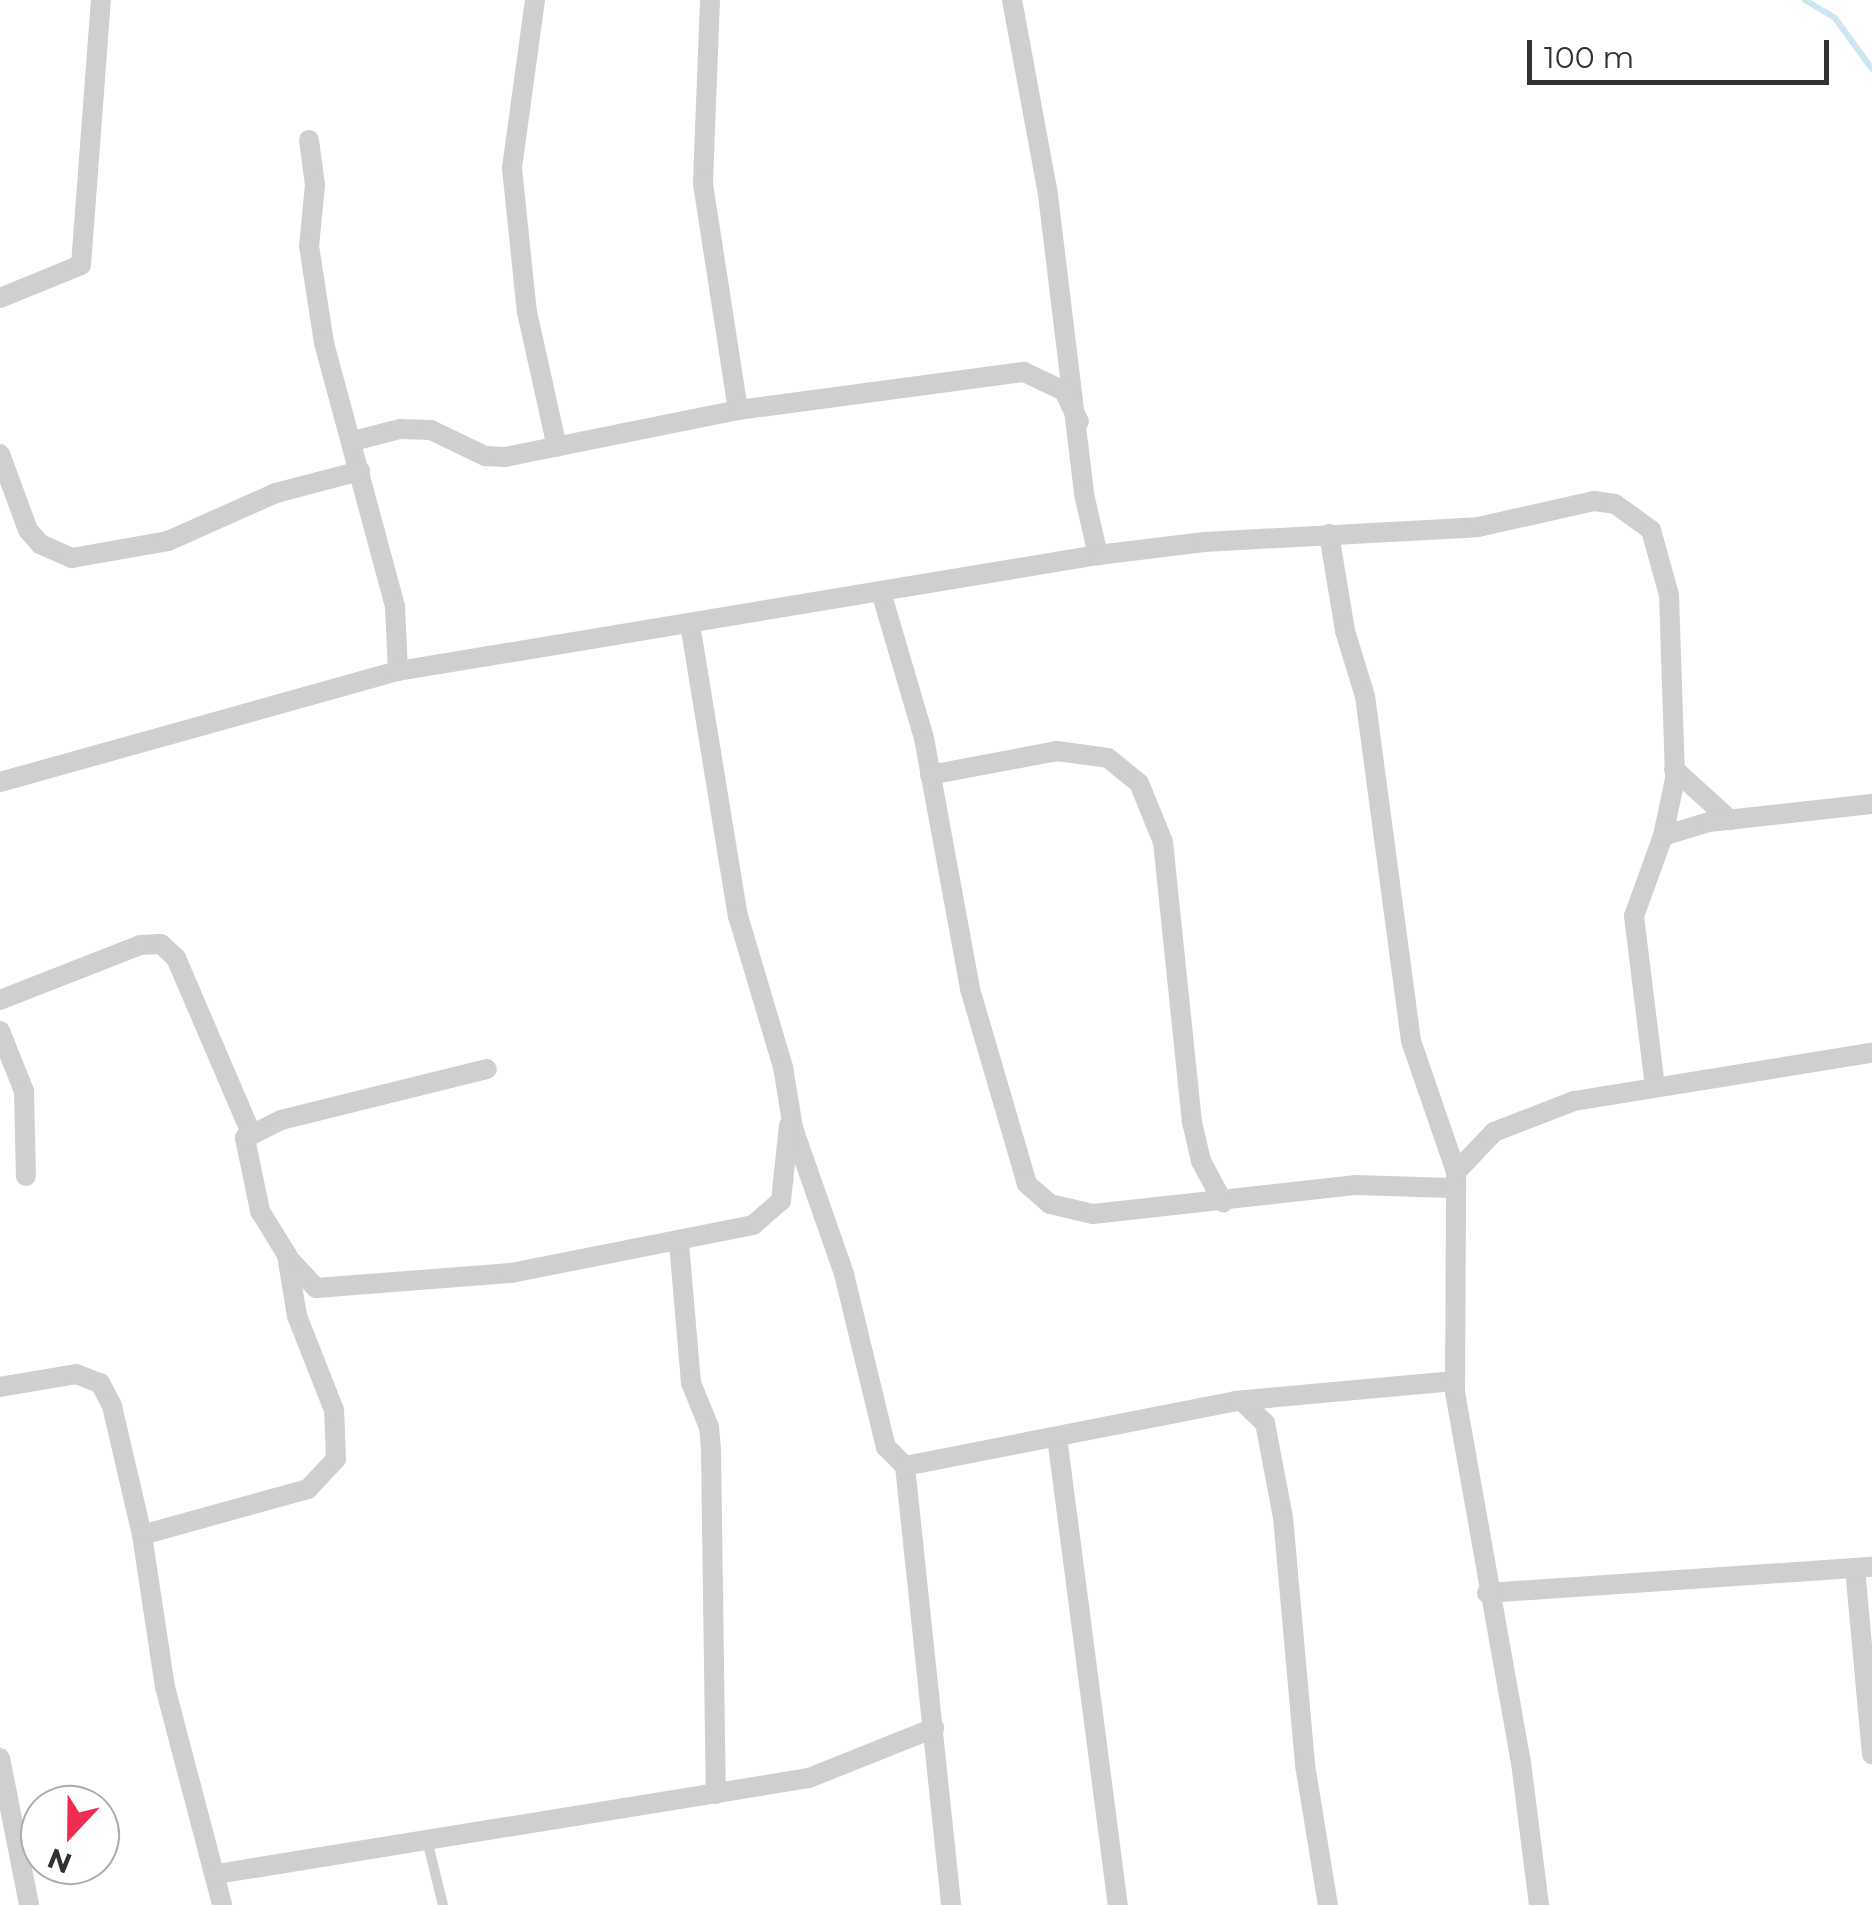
<!DOCTYPE html>
<style>
body{margin:0}
#map{position:relative;width:1872px;height:1905px;overflow:hidden;background:#fff;font-family:Montserrat,sans-serif}
div>[style]{position:absolute}
[style*='--x']{left:calc(var(--x)*1px);top:calc(var(--y)*1px);width:calc(var(--w)*1px);rotate:calc(var(--a)*1deg)}
.stream>*{height:6px;margin:-3px;padding:0 3px;transform-origin:3px;border-radius:3px;background:#cce6f0}
.lane>*{height:10px;margin:-5px;padding:0 5px;transform-origin:5px;border-radius:5px;background:#cfcfcf}
.street>*{height:20px;margin:-10px;padding:0 10px;transform-origin:10px;border-radius:10px;background:#cfcfcf}
span{translate:-50% -50%;white-space:nowrap;text-align:center;line-height:1.15;-webkit-text-stroke:10px #fff;paint-order:stroke}
.north{position:absolute;left:20px;top:1785px;width:100px;height:100px;box-sizing:border-box;background:#fff;border:2px solid #adadad;border-radius:50%;rotate:202deg;font-size:28px;font-weight:700;line-height:40px;text-align:center;color:#323232}
.north::after{content:'';display:block;margin:auto;width:35px;height:45px;background:#f12c51;clip-path:polygon(50% 0,100% 100%,50% 72%,0 100%)}
.scale{position:absolute;left:1527px;top:40px;width:302px;height:45px;box-sizing:border-box;border:5px solid #323232;border-top:0;padding-left:12px;font-size:30px;line-height:35px;white-space:nowrap;color:#323232;-webkit-text-stroke:8px #fff;paint-order:stroke}
</style>
<div id="map">
<div class="stream">
<i style="--x:1805;--y:0;--w:35;--a:31"></i>
<i style="--x:1835;--y:18;--w:63;--a:54"></i>
</div>
<div class="lane">
<i style="--x:427;--y:1840;--w:67;--a:76.2"></i>
</div>
<div class="street">
<i style="--x:535;--y:0;--w:170;--a:97.8"></i>
<i style="--x:512;--y:168;--w:145;--a:84.1"></i>
<i style="--x:527;--y:312;--w:138;--a:77.5"></i>
<i style="--x:710;--y:0;--w:184;--a:92.2"></i>
<i style="--x:703;--y:184;--w:229;--a:81.2"></i>
<i style="--x:1012;--y:0;--w:198;--a:79.5"></i>
<i style="--x:1048;--y:195;--w:301;--a:83.1"></i>
<i style="--x:1084;--y:494;--w:63;--a:77.1"></i>
<i style="--x:309;--y:140;--w:45;--a:82.4"></i>
<i style="--x:315;--y:185;--w:61;--a:95.6"></i>
<i style="--x:309;--y:246;--w:98;--a:81.2"></i>
<i style="--x:324;--y:343;--w:273;--a:74.9"></i>
<i style="--x:395;--y:607;--w:64;--a:87.3"></i>
<i style="--x:0;--y:298;--w:87;--a:-22.2"></i>
<i style="--x:81;--y:265;--w:266;--a:-85.7"></i>
<i style="--x:353;--y:441;--w:49;--a:-14.3"></i>
<i style="--x:400;--y:429;--w:31;--a:2"></i>
<i style="--x:431;--y:430;--w:60;--a:25.7"></i>
<i style="--x:485;--y:456;--w:20;--a:3"></i>
<i style="--x:505;--y:457;--w:238;--a:-11.4"></i>
<i style="--x:738;--y:410;--w:289;--a:-7.6"></i>
<i style="--x:1024;--y:372;--w:44;--a:25.4"></i>
<i style="--x:1064;--y:391;--w:34;--a:64"></i>
<i style="--x:0;--y:454;--w:81;--a:69.8"></i>
<i style="--x:28;--y:530;--w:18;--a:49"></i>
<i style="--x:40;--y:544;--w:35;--a:24"></i>
<i style="--x:72;--y:558;--w:97;--a:-10"></i>
<i style="--x:168;--y:541;--w:118;--a:-24"></i>
<i style="--x:276;--y:493;--w:87;--a:-14.7"></i>
<i style="--x:1329;--y:534;--w:98;--a:80.6"></i>
<i style="--x:1345;--y:631;--w:68;--a:72.9"></i>
<i style="--x:1365;--y:696;--w:348;--a:82.4"></i>
<i style="--x:1411;--y:1041;--w:139;--a:71"></i>
<i style="--x:881;--y:592;--w:152;--a:73.6"></i>
<i style="--x:924;--y:738;--w:255;--a:79.6"></i>
<i style="--x:970;--y:989;--w:203;--a:73.7"></i>
<i style="--x:1027;--y:1184;--w:30;--a:41"></i>
<i style="--x:1050;--y:1204;--w:44;--a:13.1"></i>
<i style="--x:1093;--y:1214;--w:265;--a:-6.3"></i>
<i style="--x:1356;--y:1185;--w:95;--a:1.8"></i>
<i style="--x:690;--y:624;--w:296;--a:80.7"></i>
<i style="--x:738;--y:916;--w:158;--a:73.4"></i>
<i style="--x:783;--y:1067;--w:62;--a:80.7"></i>
<i style="--x:793;--y:1128;--w:155;--a:70.7"></i>
<i style="--x:844;--y:1274;--w:178;--a:76.4"></i>
<i style="--x:886;--y:1447;--w:27;--a:45"></i>
<i style="--x:905;--y:1466;--w:441;--a:84"></i>
<i style="--x:1674;--y:769;--w:76;--a:42.3"></i>
<i style="--x:930;--y:775;--w:129;--a:-10.7"></i>
<i style="--x:1057;--y:751;--w:51;--a:7.8"></i>
<i style="--x:1108;--y:758;--w:40;--a:39"></i>
<i style="--x:1139;--y:783;--w:64;--a:67.9"></i>
<i style="--x:1163;--y:842;--w:281;--a:84.1"></i>
<i style="--x:1192;--y:1122;--w:40;--a:77"></i>
<i style="--x:1201;--y:1161;--w:47;--a:61.8"></i>
<i style="--x:0;--y:782;--w:413;--a:-15.6"></i>
<i style="--x:398;--y:671;--w:710;--a:-9.41"></i>
<i style="--x:1098;--y:555;--w:107;--a:-7"></i>
<i style="--x:1204;--y:542;--w:274;--a:-3.1"></i>
<i style="--x:1478;--y:527;--w:119;--a:-12.6"></i>
<i style="--x:1594;--y:501;--w:21;--a:8"></i>
<i style="--x:1615;--y:504;--w:44;--a:35.8"></i>
<i style="--x:1651;--y:530;--w:67;--a:74.5"></i>
<i style="--x:1669;--y:595;--w:184;--a:88.1"></i>
<i style="--x:1675;--y:779;--w:58;--a:101.9"></i>
<i style="--x:1663;--y:836;--w:85;--a:109.9"></i>
<i style="--x:1634;--y:916;--w:172;--a:83"></i>
<i style="--x:1663;--y:836;--w:48;--a:-16.9"></i>
<i style="--x:1709;--y:822;--w:164;--a:-6.3"></i>
<i style="--x:0;--y:1000;--w:150;--a:-21.4"></i>
<i style="--x:140;--y:945;--w:21;--a:-3"></i>
<i style="--x:161;--y:944;--w:21;--a:43"></i>
<i style="--x:176;--y:958;--w:188;--a:66.8"></i>
<i style="--x:0;--y:1031;--w:65;--a:68.2"></i>
<i style="--x:24;--y:1091;--w:85;--a:88.7"></i>
<i style="--x:679;--y:1243;--w:141;--a:85.1"></i>
<i style="--x:691;--y:1383;--w:48;--a:67.8"></i>
<i style="--x:709;--y:1427;--w:23;--a:85"></i>
<i style="--x:711;--y:1450;--w:344;--a:89.2"></i>
<i style="--x:291;--y:1261;--w:37;--a:47"></i>
<i style="--x:316;--y:1288;--w:196;--a:-4.4"></i>
<i style="--x:511;--y:1273;--w:247;--a:-11.2"></i>
<i style="--x:753;--y:1225;--w:37;--a:-41"></i>
<i style="--x:781;--y:1201;--w:76;--a:-84"></i>
<i style="--x:0;--y:1387;--w:77;--a:-9.7"></i>
<i style="--x:76;--y:1374;--w:26;--a:21"></i>
<i style="--x:100;--y:1383;--w:26;--a:62"></i>
<i style="--x:112;--y:1406;--w:132;--a:76.9"></i>
<i style="--x:142;--y:1535;--w:154;--a:81.4"></i>
<i style="--x:165;--y:1687;--w:225;--a:75.3"></i>
<i style="--x:1242;--y:1401;--w:32;--a:44"></i>
<i style="--x:1265;--y:1423;--w:96;--a:79.2"></i>
<i style="--x:1283;--y:1517;--w:249;--a:84.9"></i>
<i style="--x:1305;--y:1765;--w:142;--a:80.7"></i>
<i style="--x:1057;--y:1437;--w:472;--a:82.6"></i>
<i style="--x:905;--y:1466;--w:336;--a:-11.1"></i>
<i style="--x:1235;--y:1401;--w:220;--a:-5.2"></i>
<i style="--x:142;--y:1535;--w:172;--a:-15.5"></i>
<i style="--x:308;--y:1489;--w:41;--a:-47"></i>
<i style="--x:336;--y:1459;--w:49;--a:-92.3"></i>
<i style="--x:334;--y:1410;--w:101;--a:-111.5"></i>
<i style="--x:297;--y:1316;--w:62;--a:-99.3"></i>
<i style="--x:287;--y:1255;--w:52;--a:-121.5"></i>
<i style="--x:260;--y:1211;--w:75;--a:-101.6"></i>
<i style="--x:245;--y:1138;--w:40;--a:-26.6"></i>
<i style="--x:281;--y:1120;--w:212;--a:-13.9"></i>
<i style="--x:1855;--y:1568;--w:187;--a:84.8"></i>
<i style="--x:1487;--y:1593;--w:386;--a:-3.9"></i>
<i style="--x:0;--y:1758;--w:150;--a:78.8"></i>
<i style="--x:217;--y:1874;--w:600;--a:-9.21"></i>
<i style="--x:809;--y:1778;--w:135;--a:-21.8"></i>
<i style="--x:1539;--y:1905;--w:143;--a:-97.2"></i>
<i style="--x:1521;--y:1763;--w:377;--a:-100.1"></i>
<i style="--x:1455;--y:1392;--w:220;--a:-89.7"></i>
<i style="--x:1456;--y:1172;--w:55;--a:-46.5"></i>
<i style="--x:1494;--y:1132;--w:86;--a:-21.2"></i>
<i style="--x:1574;--y:1101;--w:302;--a:-9.2"></i>
</div>
<div class="north">N</div>
<div class="scale">100 m</div>
</div>
